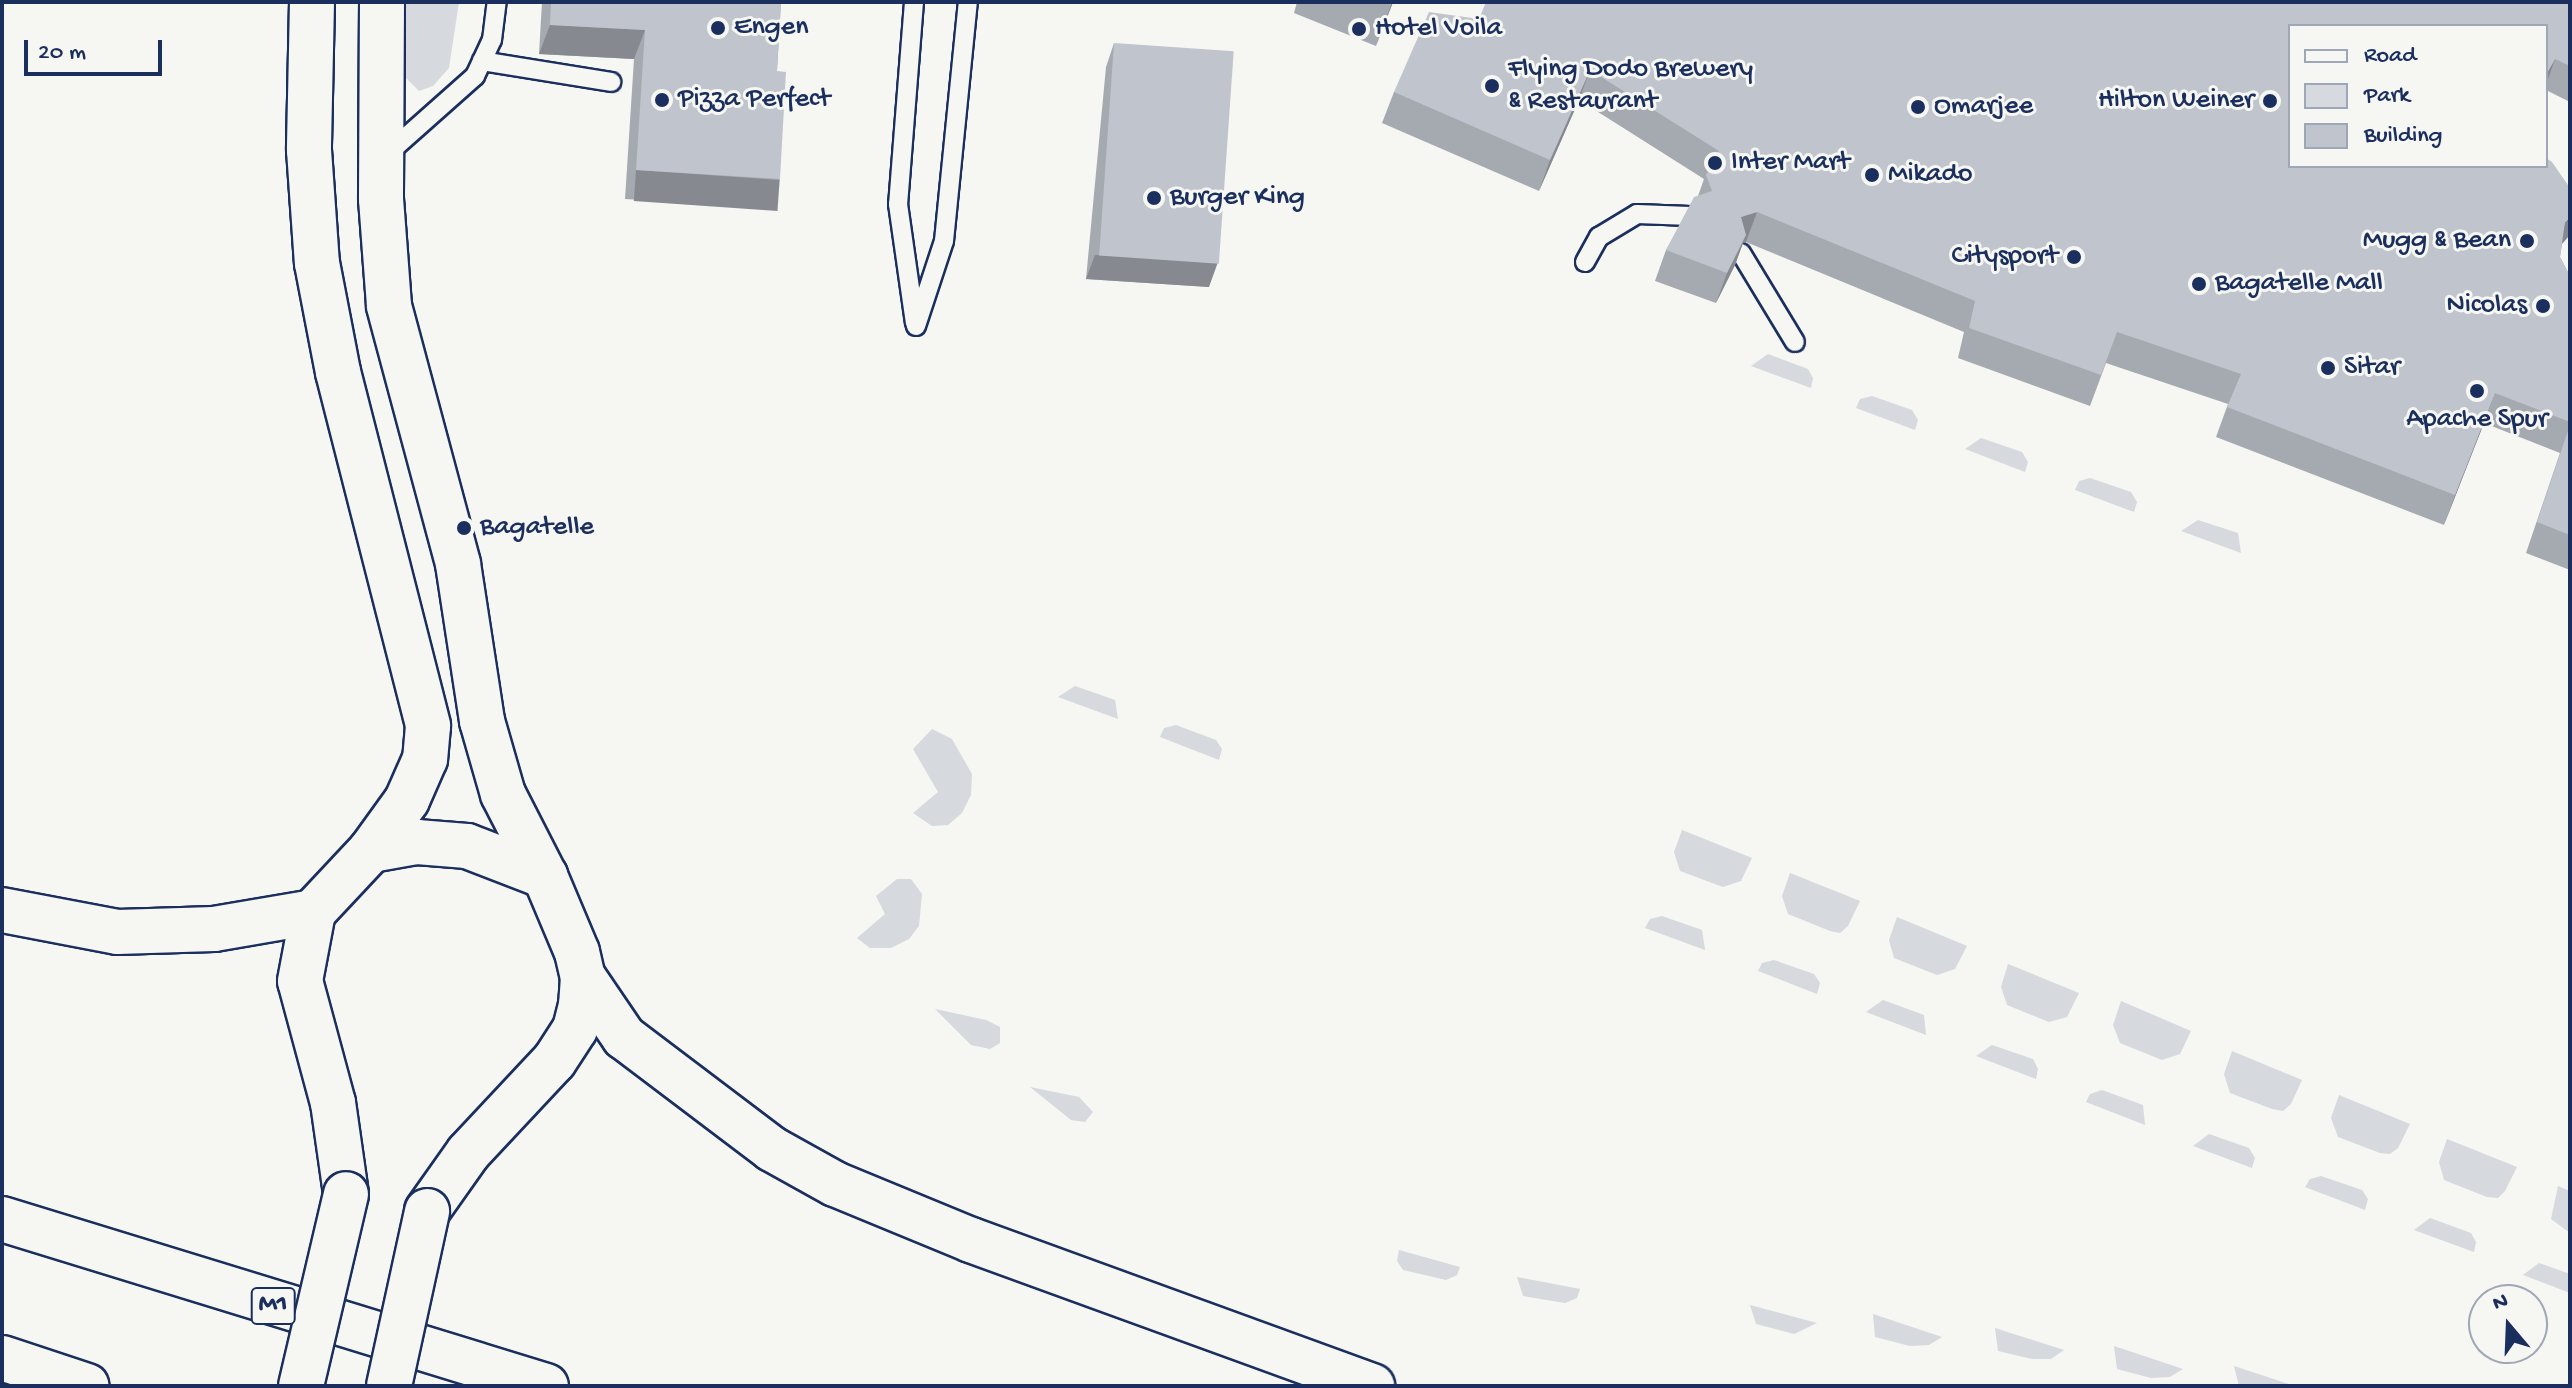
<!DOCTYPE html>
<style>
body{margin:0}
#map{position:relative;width:2572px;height:1388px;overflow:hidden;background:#f6f6f2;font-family:"Gochi Hand",sans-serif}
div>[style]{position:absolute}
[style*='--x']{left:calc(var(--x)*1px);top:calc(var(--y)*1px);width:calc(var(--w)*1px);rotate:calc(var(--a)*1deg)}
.green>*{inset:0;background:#d6d9dd}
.roads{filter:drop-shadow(2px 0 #1b2f5e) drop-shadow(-2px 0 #1b2f5e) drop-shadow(0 2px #1b2f5e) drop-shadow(0 -2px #1b2f5e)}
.service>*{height:18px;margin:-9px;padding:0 9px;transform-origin:9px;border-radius:9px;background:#f6f6f2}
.secondary>*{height:44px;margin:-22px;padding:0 22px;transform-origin:22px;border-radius:22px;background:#f6f6f2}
.trunk>*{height:44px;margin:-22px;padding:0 22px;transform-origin:22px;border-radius:22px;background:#f6f6f2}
.bridges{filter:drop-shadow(2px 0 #1b2f5e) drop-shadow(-2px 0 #1b2f5e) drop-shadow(0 2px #1b2f5e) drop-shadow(0 -2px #1b2f5e)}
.secondary-bridge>*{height:44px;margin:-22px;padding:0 22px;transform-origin:22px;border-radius:22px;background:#f6f6f2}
.wall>*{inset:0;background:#a5a9b0}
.shaded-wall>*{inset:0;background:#868990;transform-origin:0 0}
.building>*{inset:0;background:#c0c4cd;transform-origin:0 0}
.dots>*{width:22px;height:22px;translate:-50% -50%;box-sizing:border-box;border:4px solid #f6f6f2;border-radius:50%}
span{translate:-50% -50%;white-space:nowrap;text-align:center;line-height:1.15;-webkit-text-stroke:6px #f6f6f2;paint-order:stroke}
.shield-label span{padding:2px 6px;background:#f6f6f2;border:2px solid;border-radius:6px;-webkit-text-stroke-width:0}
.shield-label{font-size:26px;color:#1b2f5e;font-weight:700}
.poi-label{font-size:28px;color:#1b2f5e}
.left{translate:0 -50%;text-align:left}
.right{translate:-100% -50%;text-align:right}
.frame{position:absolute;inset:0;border:4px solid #1b2f5e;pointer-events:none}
.legend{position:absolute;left:2288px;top:24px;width:260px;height:144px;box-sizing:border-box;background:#f6f6f2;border:2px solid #9ea6b7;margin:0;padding:10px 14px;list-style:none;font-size:24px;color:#1b2f5e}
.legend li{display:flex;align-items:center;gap:16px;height:40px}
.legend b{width:40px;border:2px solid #9ea6b7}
.north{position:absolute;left:2468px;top:1284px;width:80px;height:80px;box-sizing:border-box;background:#f6f6f2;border:2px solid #9ea6b7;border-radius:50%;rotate:341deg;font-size:22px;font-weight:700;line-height:32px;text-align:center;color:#1b2f5e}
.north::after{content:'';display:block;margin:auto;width:28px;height:36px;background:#1b2f5e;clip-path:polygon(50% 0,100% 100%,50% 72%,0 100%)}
.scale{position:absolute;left:24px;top:40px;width:138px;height:36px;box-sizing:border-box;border:4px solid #1b2f5e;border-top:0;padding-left:10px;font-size:24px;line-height:28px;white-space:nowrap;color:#1b2f5e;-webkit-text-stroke:6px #f6f6f2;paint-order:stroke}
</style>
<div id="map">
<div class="green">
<i style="clip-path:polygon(405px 2px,459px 2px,449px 68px,433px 86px,419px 91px,406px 78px,400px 52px)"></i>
<i style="clip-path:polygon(1768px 354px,1808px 369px,1813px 378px,1811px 388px,1751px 366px)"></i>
<i style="clip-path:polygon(1872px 396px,1912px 410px,1918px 420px,1915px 430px,1856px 408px,1860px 399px)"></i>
<i style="clip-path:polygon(1981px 438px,2022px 452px,2028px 462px,2025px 472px,1965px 449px)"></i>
<i style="clip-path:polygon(2090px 478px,2131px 492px,2137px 502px,2134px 512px,2075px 490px,2079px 481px)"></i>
<i style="clip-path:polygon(2198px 520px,2238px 533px,2241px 553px,2181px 531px)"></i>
<i style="clip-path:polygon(1075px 686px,1115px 700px,1118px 719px,1058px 697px)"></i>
<i style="clip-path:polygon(1176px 725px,1216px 740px,1222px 749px,1219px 760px,1160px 737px,1164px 728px)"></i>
<i style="clip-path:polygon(932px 729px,952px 739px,972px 774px,971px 795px,962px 813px,948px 825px,932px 826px,913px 813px,938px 792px,913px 749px)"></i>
<i style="clip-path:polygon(1682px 830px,1752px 858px,1741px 881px,1723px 887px,1680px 871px,1674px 852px)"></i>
<i style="clip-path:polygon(1790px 873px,1860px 901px,1848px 926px,1840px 933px,1830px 931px,1788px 914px,1782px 896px)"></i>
<i style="clip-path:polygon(897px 879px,911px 879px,922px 894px,919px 926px,909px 939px,891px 948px,870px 948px,857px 938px,885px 914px,876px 896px)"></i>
<i style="clip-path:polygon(1662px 916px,1702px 930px,1705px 950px,1645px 928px,1650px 919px)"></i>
<i style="clip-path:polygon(1897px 917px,1967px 946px,1955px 969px,1937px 975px,1894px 958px,1889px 940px)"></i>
<i style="clip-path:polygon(1774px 960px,1814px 974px,1820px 983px,1817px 994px,1758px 971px,1762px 963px)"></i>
<i style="clip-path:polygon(2008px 964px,2079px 993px,2067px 1017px,2049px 1022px,2007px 1005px,2001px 987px)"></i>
<i style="clip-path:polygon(1883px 1000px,1924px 1015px,1926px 1035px,1866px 1012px)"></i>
<i style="clip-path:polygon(2121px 1001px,2191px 1031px,2180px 1054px,2162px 1060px,2120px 1043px,2113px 1025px)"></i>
<i style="clip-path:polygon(935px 1009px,986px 1020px,1000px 1027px,1000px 1043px,990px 1049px,971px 1045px)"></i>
<i style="clip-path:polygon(1992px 1045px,2033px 1059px,2038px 1069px,2036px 1079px,1976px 1056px)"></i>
<i style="clip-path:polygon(2232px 1051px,2302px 1080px,2291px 1104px,2283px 1111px,2272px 1109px,2230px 1093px,2224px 1074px)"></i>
<i style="clip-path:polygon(1030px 1087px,1079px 1097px,1093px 1112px,1085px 1122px,1071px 1120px)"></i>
<i style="clip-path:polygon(2102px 1090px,2143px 1105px,2145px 1125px,2086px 1102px,2090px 1094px)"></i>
<i style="clip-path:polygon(2339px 1095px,2410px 1124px,2398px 1148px,2390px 1154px,2380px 1153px,2338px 1137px,2331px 1118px)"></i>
<i style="clip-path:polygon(2209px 1134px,2249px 1148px,2255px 1158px,2252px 1168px,2193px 1146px)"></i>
<i style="clip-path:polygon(2447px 1139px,2517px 1167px,2505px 1191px,2498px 1198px,2487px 1197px,2444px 1180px,2439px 1162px)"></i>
<i style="clip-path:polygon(2321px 1176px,2362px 1190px,2368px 1199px,2365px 1210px,2305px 1187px,2310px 1179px)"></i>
<i style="clip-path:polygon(2558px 1186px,2570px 1191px,2570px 1233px,2551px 1219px)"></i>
<i style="clip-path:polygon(2430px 1218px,2471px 1233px,2476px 1242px,2474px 1252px,2414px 1230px)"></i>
<i style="clip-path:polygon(1399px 1250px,1460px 1267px,1457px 1275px,1446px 1280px,1403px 1270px,1397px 1261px)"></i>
<i style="clip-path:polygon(2539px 1263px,2570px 1274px,2570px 1293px,2523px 1275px)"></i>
<i style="clip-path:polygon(1517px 1277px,1580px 1289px,1577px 1298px,1565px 1303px,1523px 1296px)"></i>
<i style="clip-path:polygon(1750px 1305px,1817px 1323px,1794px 1334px,1756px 1324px)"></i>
<i style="clip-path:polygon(1873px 1314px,1942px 1337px,1929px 1345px,1910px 1346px,1875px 1337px)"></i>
<i style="clip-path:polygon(1995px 1328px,2064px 1350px,2051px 1359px,2032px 1359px,1998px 1351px)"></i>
<i style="clip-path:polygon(2114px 1346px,2183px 1369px,2170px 1377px,2151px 1378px,2117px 1369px)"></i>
<i style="clip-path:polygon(2234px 1366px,2295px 1386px,2239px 1386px)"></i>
</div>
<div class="roads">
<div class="service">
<i style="--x:914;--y:2;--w:203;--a:94.5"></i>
<i style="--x:898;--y:204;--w:120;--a:81.9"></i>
<i style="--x:482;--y:61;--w:131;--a:9.2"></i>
<i style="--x:386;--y:155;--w:119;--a:-41.6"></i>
<i style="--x:475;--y:76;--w:40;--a:-65"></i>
<i style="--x:492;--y:40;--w:38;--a:-83"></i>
<i style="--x:1741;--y:253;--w:104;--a:58.8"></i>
<i style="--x:1585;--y:262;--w:29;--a:-61"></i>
<i style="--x:1599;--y:237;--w:44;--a:-31.2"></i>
<i style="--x:1637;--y:214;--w:53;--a:2.2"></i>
<i style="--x:916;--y:326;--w:89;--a:-71.8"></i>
<i style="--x:944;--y:241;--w:240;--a:-84.3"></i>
</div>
<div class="secondary">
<i style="--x:312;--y:2;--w:148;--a:91.2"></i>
<i style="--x:309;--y:150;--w:113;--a:86"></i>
<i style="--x:317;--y:263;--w:111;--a:79.1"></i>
<i style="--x:338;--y:372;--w:365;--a:75.7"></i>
<i style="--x:428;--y:726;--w:33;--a:95"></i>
<i style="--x:425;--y:759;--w:45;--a:113.7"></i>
<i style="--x:407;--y:800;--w:62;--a:125.8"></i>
<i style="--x:382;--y:2;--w:197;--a:90.3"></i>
<i style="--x:381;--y:199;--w:107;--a:85.7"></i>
<i style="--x:389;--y:306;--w:267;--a:75"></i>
<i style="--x:458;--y:564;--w:159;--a:81.3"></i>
<i style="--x:482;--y:721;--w:76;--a:74"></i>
<i style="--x:503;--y:794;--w:92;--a:62.9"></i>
<i style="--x:346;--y:1194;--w:92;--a:-98.1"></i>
<i style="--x:333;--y:1103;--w:126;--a:-105.1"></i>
<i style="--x:300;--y:981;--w:70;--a:-79.3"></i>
<i style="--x:313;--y:912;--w:85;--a:-46.9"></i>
<i style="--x:371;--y:850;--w:47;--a:-9.9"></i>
<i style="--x:417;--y:842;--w:50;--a:4.6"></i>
<i style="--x:467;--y:846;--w:84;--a:21"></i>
<i style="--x:545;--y:876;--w:82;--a:67.2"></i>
<i style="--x:577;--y:952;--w:26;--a:77"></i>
<i style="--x:583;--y:977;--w:28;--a:94"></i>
<i style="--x:581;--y:1005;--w:25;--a:104"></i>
<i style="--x:575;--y:1029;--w:38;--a:123"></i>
<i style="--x:554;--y:1061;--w:126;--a:133.1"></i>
<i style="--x:468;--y:1153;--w:71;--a:125.3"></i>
</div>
<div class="trunk">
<i style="--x:2;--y:910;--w:117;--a:10.8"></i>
<i style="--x:117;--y:932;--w:97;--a:-1.8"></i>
<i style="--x:214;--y:929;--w:100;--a:-9.7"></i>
<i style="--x:583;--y:977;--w:73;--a:55.7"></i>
<i style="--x:624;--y:1037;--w:186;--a:37.1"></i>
<i style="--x:772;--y:1149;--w:72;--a:29.1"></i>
<i style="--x:835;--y:1184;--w:147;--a:22.4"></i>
<i style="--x:971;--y:1240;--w:427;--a:20"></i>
<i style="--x:2;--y:1219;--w:569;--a:17.07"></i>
<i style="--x:2;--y:1358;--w:89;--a:18.2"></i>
</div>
</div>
<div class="bridges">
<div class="secondary-bridge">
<i style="--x:301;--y:1386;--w:197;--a:-76.8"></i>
<i style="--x:389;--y:1386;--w:179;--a:-77.7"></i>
</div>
</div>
<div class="wall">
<i style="clip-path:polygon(542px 2px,781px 2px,777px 71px,780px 179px,769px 208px,625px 199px,634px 59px,539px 54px)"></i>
<i style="clip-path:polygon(1297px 2px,1393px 2px,1376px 46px,1294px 13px)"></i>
<i style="clip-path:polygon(2570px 2px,2570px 102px,2546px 90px,2546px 26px,2290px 26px,2562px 244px,2560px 257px,2570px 276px,2570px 570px,2526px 553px,2560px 453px,2484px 423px,2444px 525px,2216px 437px,2228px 404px,2106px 363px,2090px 406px,1958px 358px,1964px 332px,1746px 242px,1743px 243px,1735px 265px,1716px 303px,1655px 281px,1666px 250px,1698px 196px,1704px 179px,1579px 100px,1539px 191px,1382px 123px,1394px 92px,1479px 19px)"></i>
<i style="clip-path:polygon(1114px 43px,1209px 287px,1086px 279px,1106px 67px)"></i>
</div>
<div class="shaded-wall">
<i style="clip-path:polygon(1392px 2px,1393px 2px,1376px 46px)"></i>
<i style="clip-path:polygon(550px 25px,645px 30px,634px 59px,539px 54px)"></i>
<i style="clip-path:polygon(2555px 59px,2546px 85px,2546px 75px)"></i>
<i style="clip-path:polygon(1590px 70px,1579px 100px,1539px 191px,1550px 160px)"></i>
<i style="left:636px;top:170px;width:144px;height:31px;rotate:4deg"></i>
<i style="clip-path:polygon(1757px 212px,1746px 242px,1743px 243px,1735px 265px,1716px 303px,1727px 273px,1741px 217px)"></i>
<i style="clip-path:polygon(2570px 217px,2570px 235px,2554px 253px,2565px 222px)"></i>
<i style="clip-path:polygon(1095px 255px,1218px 262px,1209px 287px,1086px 279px)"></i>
<i style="clip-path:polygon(2495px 393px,2484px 423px,2444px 525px,2455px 495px)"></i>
</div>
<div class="building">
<i style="clip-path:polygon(551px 2px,781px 2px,777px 71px,786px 72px,780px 179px,636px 170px,645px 30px,550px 25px)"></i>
<i style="clip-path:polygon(1486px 2px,2570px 2px,2570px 66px,2555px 59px,2546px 75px,2546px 26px,2290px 26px,2290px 166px,2546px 166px,2546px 158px,2552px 162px,2570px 188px,2570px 217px,2565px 222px,2560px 257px,2570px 276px,2570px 422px,2495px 393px,2455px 495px,2227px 407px,2241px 374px,2117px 332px,2101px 375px,1969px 328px,1975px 301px,1757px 212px,1741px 217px,1746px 235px,1727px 273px,1666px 250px,1694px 197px,1712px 191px,1706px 175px,1719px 151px,1590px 70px,1550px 160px,1394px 92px,1429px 12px,1479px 19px)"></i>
<i style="left:1114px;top:43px;width:120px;height:213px;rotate:4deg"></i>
<i style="clip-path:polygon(2570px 425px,2570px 535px,2537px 522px)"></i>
</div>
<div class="dots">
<i style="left:718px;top:28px;background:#1b2f5e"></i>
<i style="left:1359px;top:29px;background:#1b2f5e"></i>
<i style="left:1492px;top:86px;background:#1b2f5e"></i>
<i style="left:662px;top:100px;background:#1b2f5e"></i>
<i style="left:2270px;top:101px;background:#1b2f5e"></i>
<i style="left:1918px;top:107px;background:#1b2f5e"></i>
<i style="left:1715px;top:163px;background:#1b2f5e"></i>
<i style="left:1872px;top:175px;background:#1b2f5e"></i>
<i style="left:1154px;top:198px;background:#1b2f5e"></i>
<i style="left:2527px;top:241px;background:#1b2f5e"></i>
<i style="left:2074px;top:257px;background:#1b2f5e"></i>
<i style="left:2199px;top:284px;background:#1b2f5e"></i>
<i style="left:2543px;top:306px;background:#1b2f5e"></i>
<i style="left:2328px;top:368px;background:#1b2f5e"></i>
<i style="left:2477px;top:391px;background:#1b2f5e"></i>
<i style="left:464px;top:528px;background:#1b2f5e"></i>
</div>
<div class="shield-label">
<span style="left:273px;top:1306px">M1</span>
</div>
<div class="poi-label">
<span class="left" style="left:734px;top:28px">Engen</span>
<span class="left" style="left:1375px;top:29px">Hotel Voila</span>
<span class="left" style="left:1508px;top:86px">Flying Dodo Brewery<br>&amp; Restaurant</span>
<span class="left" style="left:678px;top:100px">Pizza Perfect</span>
<span class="right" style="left:2254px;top:101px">Hilton Weiner</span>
<span class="left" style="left:1934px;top:107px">Omarjee</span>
<span class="left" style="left:1731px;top:163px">Inter Mart</span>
<span class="left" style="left:1888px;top:175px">Mikado</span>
<span class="left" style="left:1170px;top:198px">Burger King</span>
<span class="right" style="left:2511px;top:241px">Mugg &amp; Bean</span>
<span class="right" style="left:2058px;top:257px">Citysport</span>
<span class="left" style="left:2215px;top:284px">Bagatelle Mall</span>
<span class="right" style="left:2527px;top:306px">Nicolas</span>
<span class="left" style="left:2344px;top:368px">Sitar</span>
<span style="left:2477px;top:420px">Apache Spur</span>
<span class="left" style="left:480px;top:528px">Bagatelle</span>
</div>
<div class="frame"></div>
<ul class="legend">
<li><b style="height:10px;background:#f6f6f2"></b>Road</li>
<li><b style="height:22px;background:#d6d9dd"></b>Park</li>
<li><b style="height:22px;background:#c0c4cd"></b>Building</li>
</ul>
<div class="north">N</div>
<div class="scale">20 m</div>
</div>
